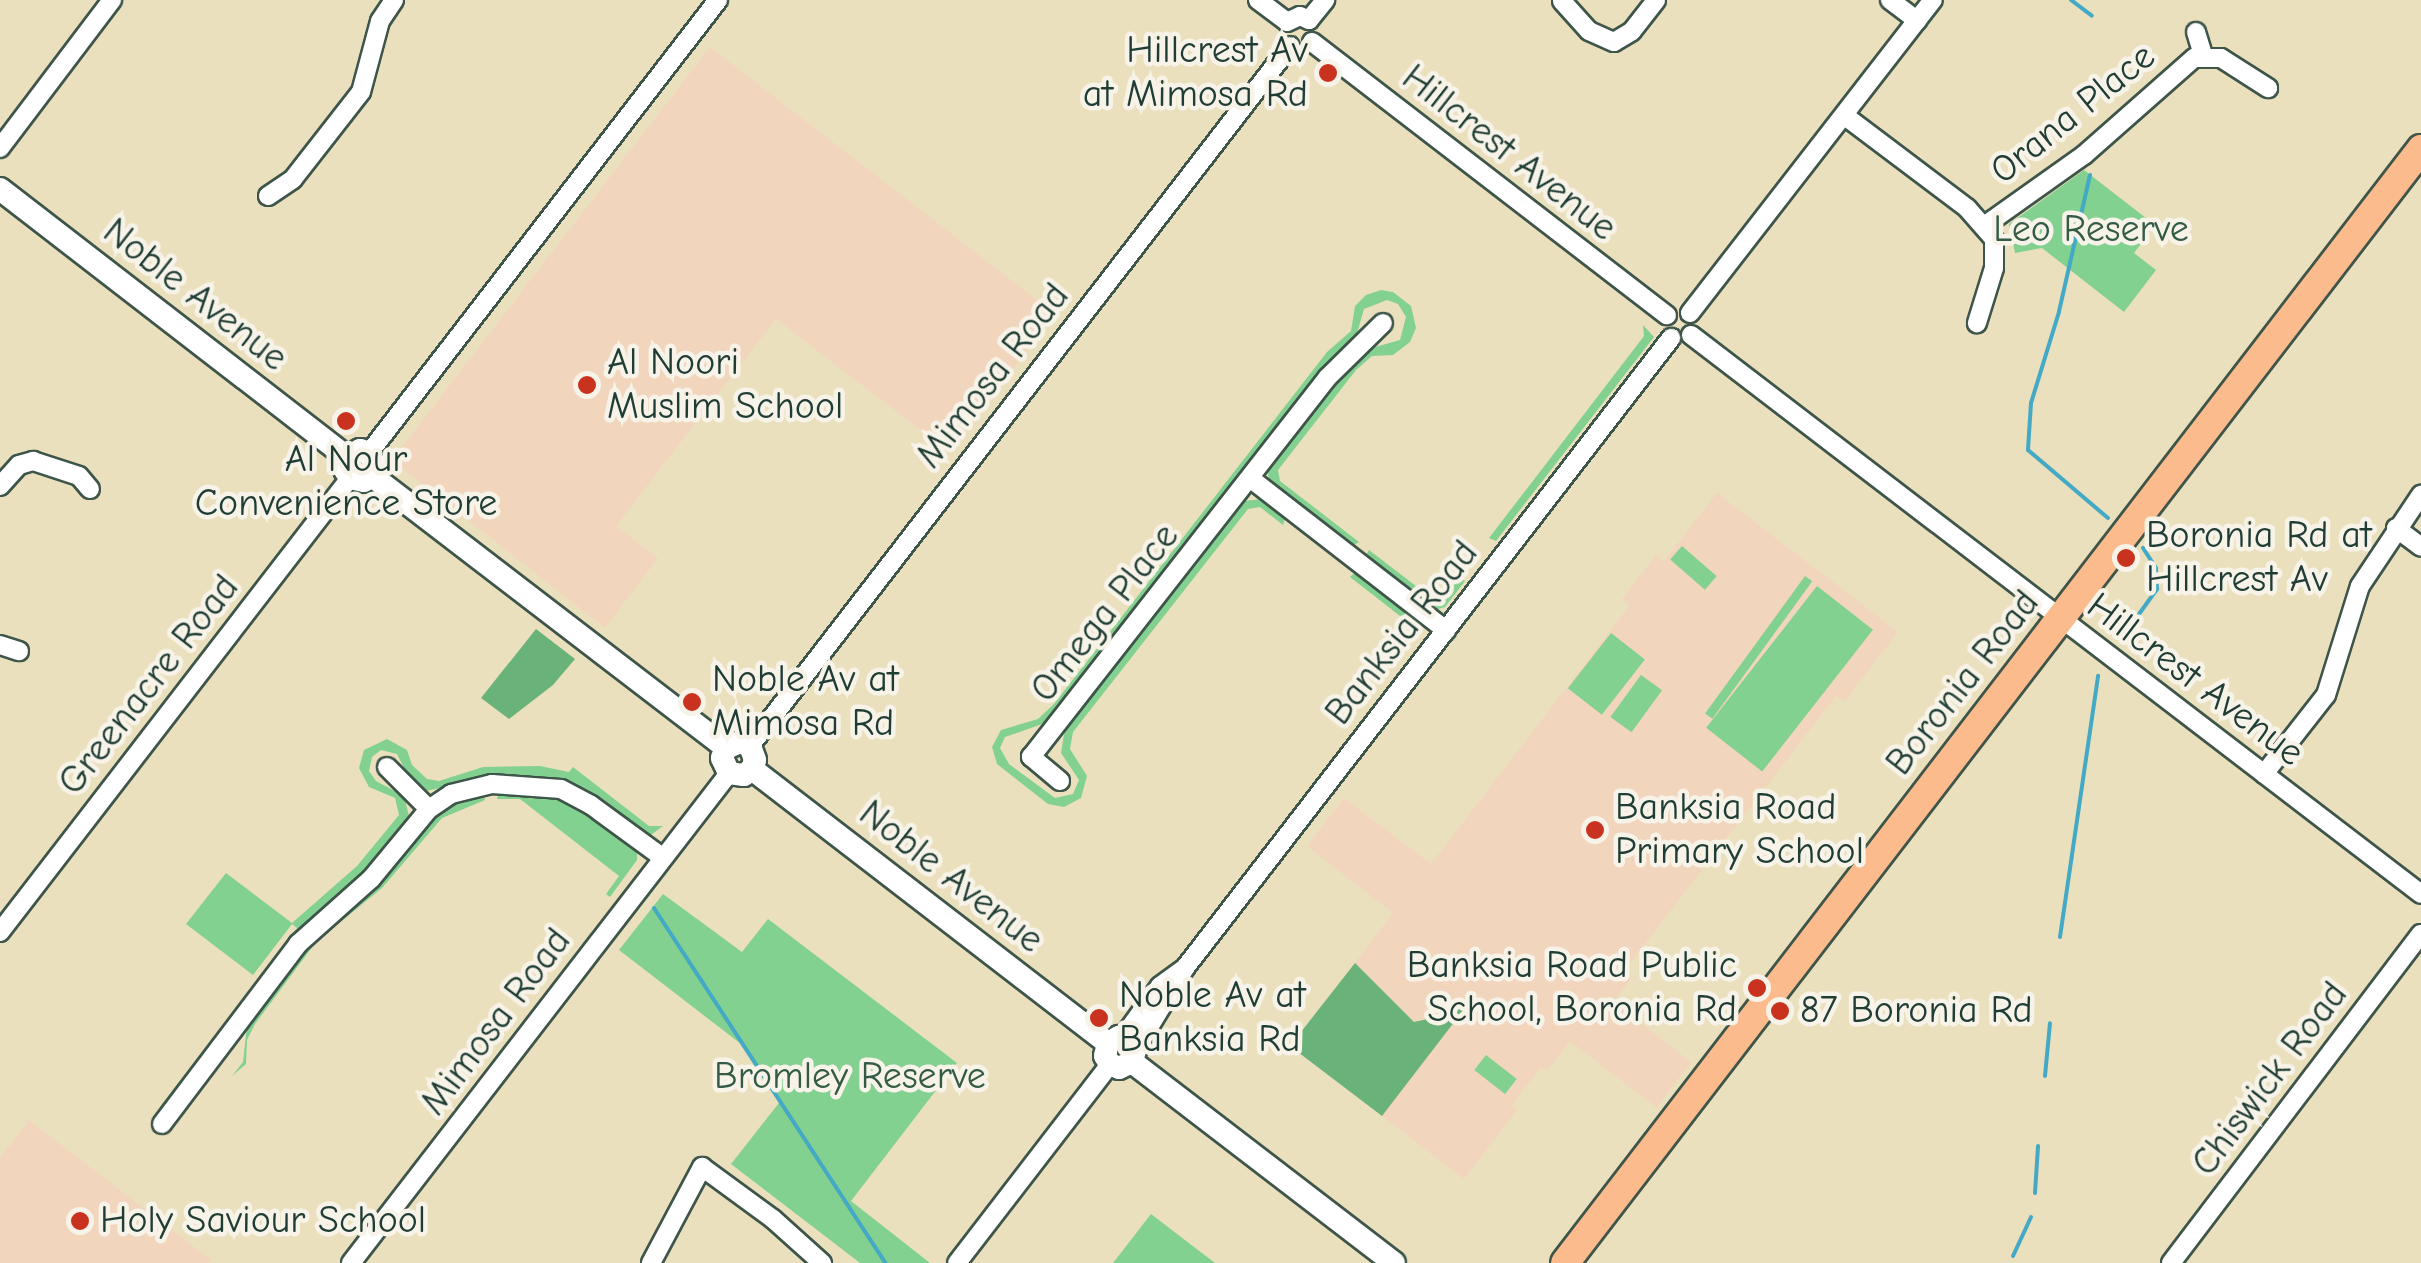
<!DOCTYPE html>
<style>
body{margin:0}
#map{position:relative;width:2421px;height:1263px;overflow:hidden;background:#ebe0be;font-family:"Comic Neue",sans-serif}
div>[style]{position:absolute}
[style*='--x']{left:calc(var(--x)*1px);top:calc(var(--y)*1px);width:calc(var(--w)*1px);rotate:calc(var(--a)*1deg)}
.built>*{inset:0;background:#f1d5bd}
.green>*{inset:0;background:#82d190;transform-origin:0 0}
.forest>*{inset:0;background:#69b37a}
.stream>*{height:4px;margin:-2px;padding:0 2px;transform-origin:2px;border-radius:2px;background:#44a9c4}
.roads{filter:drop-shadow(2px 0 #3e5549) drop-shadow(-2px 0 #3e5549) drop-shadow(0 2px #3e5549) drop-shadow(0 -2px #3e5549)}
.minor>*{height:18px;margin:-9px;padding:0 9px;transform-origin:9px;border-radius:9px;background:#fff}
.tertiary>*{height:22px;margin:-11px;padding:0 11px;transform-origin:11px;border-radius:11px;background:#fff}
.primary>*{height:28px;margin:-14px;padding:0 14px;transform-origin:14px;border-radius:14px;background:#fbbb8c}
.dots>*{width:28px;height:28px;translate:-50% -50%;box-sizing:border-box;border:5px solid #f7f3e8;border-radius:50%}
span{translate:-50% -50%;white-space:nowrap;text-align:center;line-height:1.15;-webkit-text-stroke:9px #f7f3e8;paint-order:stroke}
.poi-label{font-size:38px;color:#1f3d34}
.right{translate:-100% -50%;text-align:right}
.left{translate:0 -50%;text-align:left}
.street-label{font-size:38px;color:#1f3d34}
.park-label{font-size:38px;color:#335b46}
</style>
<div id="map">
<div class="built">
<i style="clip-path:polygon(710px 47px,1055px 314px,949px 452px,776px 319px,616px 526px,658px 558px,605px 628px,392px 460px)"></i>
<i style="clip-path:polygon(1717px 493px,1898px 632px,1845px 701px,1836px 696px,1624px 971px,1631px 978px,1614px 1002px,1691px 1062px,1657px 1108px,1570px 1041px,1547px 1071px,1541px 1067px,1512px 1105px,1517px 1110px,1464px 1179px,1291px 1046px,1393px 913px,1307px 846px,1344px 798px,1431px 864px,1629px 606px,1622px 599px,1656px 555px,1664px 561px)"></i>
<i style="clip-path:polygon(29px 1120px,211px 1260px,208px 1263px,0 1263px,0 1158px)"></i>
</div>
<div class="green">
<i style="clip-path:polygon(2084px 170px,2155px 225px,2134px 253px,2156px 270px,2124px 312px,2042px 248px,2015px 253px,2009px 224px)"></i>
<i style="clip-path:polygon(1381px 290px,1393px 292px,1411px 306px,1416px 328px,1410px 342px,1393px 355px,1372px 356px,1356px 370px,1278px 470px,1280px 481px,1359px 542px,1351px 547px,1269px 482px,1268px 472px,1341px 374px,1368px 349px,1400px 340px,1406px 317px,1398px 304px,1387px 300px,1364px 309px,1356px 337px,1317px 377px,1048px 722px,1005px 737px,1000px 748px,1009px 764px,1055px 798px,1073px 794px,1079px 780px,1061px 753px,1065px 728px,1244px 501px,1262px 499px,1286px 516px,1283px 525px,1260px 507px,1248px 509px,1073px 732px,1070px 749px,1087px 776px,1081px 798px,1064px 807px,1048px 804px,997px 764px,992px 747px,1001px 730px,1038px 719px,1054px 704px,1327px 352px,1351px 331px,1355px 306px,1366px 295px)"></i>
<i style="clip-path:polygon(1643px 325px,1654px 337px,1496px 541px,1489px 538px,1644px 336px)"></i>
<i style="left:1682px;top:546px;width:46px;height:18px;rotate:41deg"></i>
<i style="clip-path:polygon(1369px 550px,1438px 603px,1459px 577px,1465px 581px,1445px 607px,1435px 610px,1365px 557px)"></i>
<i style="clip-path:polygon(1357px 571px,1417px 618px,1424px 624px,1418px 630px,1350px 577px)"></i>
<i style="left:1805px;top:576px;width:9px;height:170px;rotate:36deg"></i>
<i style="left:1817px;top:586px;width:71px;height:180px;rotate:38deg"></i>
<i style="left:1611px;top:633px;width:43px;height:70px;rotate:38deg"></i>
<i style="left:1641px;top:675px;width:26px;height:52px;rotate:36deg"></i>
<i style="clip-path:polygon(387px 739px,407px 750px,412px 765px,427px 779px,439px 781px,483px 767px,540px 766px,569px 772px,573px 767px,649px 826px,663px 826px,648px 837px,590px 793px,556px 778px,494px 776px,426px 791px,407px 774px,397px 754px,381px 750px,372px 757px,369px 771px,376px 781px,404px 796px,409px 816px,403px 830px,156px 1112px,297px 928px,292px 924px,253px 975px,186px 924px,226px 873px,292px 923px,357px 866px,399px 815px,395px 798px,369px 787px,359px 768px,364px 750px)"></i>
<i style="clip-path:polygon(499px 792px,549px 794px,582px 807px,637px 849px,637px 860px,610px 897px,606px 894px,619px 876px,520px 799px,497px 799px)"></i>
<i style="clip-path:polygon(483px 793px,485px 800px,442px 818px,382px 888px,316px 942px,255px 1024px,247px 1040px,246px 1064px,232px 1076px,243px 1062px,247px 1026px,307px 947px,378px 883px,435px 815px,459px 800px)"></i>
<i style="clip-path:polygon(663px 894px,742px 952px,768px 919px,957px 1063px,851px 1201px,930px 1263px,860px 1263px,731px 1164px,779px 1103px,741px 1044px,619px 950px)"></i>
<i style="left:1486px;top:1055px;width:39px;height:19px;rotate:38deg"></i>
<i style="clip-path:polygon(1151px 1214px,1215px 1263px,1113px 1263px)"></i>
</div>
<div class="forest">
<i style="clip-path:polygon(536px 629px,575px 659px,553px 685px,509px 719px,481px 698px)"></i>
<i style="clip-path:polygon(1355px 963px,1414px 1022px,1437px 1017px,1475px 995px,1382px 1116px,1290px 1046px)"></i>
</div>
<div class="stream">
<i style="--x:2071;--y:0;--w:26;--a:37"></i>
<i style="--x:2090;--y:175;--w:140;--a:102.8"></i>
<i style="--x:2059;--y:312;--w:95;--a:107.1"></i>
<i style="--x:2031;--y:403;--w:47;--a:93.7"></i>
<i style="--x:2028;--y:450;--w:105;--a:40.4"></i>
<i style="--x:2121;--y:639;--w:62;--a:-54.2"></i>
<i style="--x:2157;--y:589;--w:21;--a:-93"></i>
<i style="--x:2156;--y:568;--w:24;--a:-123"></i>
<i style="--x:654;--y:908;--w:424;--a:56.9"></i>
<i style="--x:2060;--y:937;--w:264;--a:-81.7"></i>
<i style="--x:2045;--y:1076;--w:53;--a:-84.6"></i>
<i style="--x:2035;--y:1193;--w:47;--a:-86.3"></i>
<i style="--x:2013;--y:1256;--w:43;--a:-65.2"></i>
</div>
<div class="roads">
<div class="minor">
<i style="--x:1258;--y:0;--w:36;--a:37"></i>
<i style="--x:1890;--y:0;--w:34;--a:37"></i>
<i style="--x:1562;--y:1;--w:40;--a:48"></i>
<i style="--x:1589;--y:31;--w:27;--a:24"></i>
<i style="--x:1614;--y:42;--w:21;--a:-31"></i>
<i style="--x:1632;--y:31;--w:39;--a:-52"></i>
<i style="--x:1309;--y:20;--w:26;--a:-51"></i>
<i style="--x:1287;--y:22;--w:14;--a:-25"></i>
<i style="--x:1300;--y:16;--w:10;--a:24"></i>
<i style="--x:2196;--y:32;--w:24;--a:73"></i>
<i style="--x:1312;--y:42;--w:448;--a:37.6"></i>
<i style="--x:1845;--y:116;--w:153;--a:37"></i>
<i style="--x:1967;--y:208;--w:41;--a:48.9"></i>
<i style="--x:1994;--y:239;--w:29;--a:90"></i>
<i style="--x:1994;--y:268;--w:58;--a:107.2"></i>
<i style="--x:0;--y:148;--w:186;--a:-52.9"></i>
<i style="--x:268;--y:196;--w:30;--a:-34"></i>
<i style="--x:293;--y:179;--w:110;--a:-52"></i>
<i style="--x:361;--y:92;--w:73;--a:-75"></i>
<i style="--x:380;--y:21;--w:25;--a:-56"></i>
<i style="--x:1984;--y:226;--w:123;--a:-35.4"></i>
<i style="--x:2084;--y:155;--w:147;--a:-41.4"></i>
<i style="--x:2194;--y:58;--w:27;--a:0"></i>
<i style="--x:2221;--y:58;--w:56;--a:32.6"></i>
<i style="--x:1690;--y:313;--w:396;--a:-52.2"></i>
<i style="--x:1691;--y:335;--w:919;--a:37.44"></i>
<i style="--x:369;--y:453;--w:572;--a:-52.39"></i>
<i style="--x:1251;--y:479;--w:247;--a:37.8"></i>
<i style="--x:0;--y:486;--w:28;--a:-48"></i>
<i style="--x:19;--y:465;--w:15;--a:-16"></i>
<i style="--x:33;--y:461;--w:48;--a:18.1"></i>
<i style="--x:79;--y:476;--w:17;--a:50"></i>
<i style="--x:2396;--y:528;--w:31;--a:37"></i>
<i style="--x:0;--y:645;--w:20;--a:18"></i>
<i style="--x:750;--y:746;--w:884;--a:-52.35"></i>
<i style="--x:387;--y:767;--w:59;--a:45"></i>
<i style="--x:2264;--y:774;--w:100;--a:-51.9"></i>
<i style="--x:2326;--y:695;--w:114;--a:-72.7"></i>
<i style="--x:2360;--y:586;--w:110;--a:-56.2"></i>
<i style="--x:1060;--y:781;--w:38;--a:-140"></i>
<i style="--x:1031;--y:757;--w:482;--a:-52"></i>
<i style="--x:1328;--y:377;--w:77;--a:-44.5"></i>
<i style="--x:0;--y:932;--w:573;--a:-52.37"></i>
<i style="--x:1123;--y:1037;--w:63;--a:-54"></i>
<i style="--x:1160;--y:986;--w:31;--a:-36"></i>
<i style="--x:1135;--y:1050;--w:96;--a:-58.6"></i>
<i style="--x:1185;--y:968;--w:796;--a:-52.35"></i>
<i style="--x:162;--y:1124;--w:226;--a:-52.9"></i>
<i style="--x:298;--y:944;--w:98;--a:-41.7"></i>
<i style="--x:371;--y:879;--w:91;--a:-50.4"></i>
<i style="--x:429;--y:809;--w:27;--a:-34"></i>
<i style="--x:451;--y:794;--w:42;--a:-13.7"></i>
<i style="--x:492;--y:784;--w:69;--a:4.1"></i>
<i style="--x:561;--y:789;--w:34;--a:28"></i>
<i style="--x:591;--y:805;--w:88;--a:36.2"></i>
<i style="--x:351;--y:1263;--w:619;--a:-52.35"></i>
<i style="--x:651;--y:1263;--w:109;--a:-62"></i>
<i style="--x:702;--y:1167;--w:88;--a:36.2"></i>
<i style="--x:773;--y:1219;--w:66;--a:41.9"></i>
<i style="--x:957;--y:1263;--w:251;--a:-52.4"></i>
<i style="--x:2171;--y:1263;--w:413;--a:-52.8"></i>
</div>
<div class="tertiary">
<i style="--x:0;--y:189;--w:438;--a:37.7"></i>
<i style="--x:347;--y:457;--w:15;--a:-28"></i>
<i style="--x:360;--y:450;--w:9;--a:18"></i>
<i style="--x:369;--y:453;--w:16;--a:63"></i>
<i style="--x:376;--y:467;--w:10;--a:114"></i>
<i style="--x:347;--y:457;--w:13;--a:99"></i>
<i style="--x:345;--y:470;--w:9;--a:58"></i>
<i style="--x:350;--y:478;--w:14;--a:12"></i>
<i style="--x:364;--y:481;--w:9;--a:-32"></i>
<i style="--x:372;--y:476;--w:446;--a:37.5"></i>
<i style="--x:726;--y:748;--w:11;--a:112"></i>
<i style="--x:722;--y:758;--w:17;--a:65"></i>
<i style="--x:729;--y:773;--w:15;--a:8"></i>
<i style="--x:744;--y:775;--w:10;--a:-37"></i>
<i style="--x:726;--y:748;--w:15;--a:-23"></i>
<i style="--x:740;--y:742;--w:11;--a:22"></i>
<i style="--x:750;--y:746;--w:15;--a:70"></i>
<i style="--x:755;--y:760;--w:9;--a:108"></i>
<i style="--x:752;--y:769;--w:449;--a:37.6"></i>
<i style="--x:1108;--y:1043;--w:13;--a:-29"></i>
<i style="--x:1119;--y:1037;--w:13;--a:18"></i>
<i style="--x:1131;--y:1041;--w:10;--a:66"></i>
<i style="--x:1135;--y:1050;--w:12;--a:104"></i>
<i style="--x:1108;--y:1043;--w:13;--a:103"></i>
<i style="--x:1105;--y:1056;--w:9;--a:58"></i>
<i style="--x:1110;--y:1064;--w:10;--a:24"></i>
<i style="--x:1119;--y:1068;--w:14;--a:-25"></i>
<i style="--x:1132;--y:1062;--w:330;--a:37.5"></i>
</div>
<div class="primary">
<i style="--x:1565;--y:1263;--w:1405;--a:-52.46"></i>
</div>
</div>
<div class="dots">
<i style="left:1328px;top:73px;background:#c8321e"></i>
<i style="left:587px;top:385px;background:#c8321e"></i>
<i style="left:346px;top:421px;background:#c8321e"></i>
<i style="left:2126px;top:558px;background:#c8321e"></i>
<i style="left:692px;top:702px;background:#c8321e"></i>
<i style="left:1595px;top:830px;background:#c8321e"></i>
<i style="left:1757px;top:988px;background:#c8321e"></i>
<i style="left:1780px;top:1011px;background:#c8321e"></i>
<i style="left:1099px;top:1018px;background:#c8321e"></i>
<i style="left:80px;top:1221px;background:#c8321e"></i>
</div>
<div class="poi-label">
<span class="right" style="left:1308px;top:73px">Hillcrest Av<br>at Mimosa Rd</span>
<span class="left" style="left:607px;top:385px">Al Noori<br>Muslim School</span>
<span style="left:346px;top:482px">Al Nour<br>Convenience Store</span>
<span class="left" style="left:2146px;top:558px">Boronia Rd at<br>Hillcrest Av</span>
<span class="left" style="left:712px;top:702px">Noble Av at<br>Mimosa Rd</span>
<span class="left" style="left:1615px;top:830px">Banksia Road<br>Primary School</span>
<span class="right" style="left:1737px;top:988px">Banksia Road Public<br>School, Boronia Rd</span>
<span class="left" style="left:1119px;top:1018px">Noble Av at<br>Banksia Rd</span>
<span class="left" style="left:1800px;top:1011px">87 Boronia Rd</span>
<span class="left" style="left:100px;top:1221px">Holy Saviour School</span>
</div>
<div class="street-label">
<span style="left:2073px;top:114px;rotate:-39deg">Orana Place</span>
<span style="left:1509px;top:153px;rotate:38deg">Hillcrest Avenue</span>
<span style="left:195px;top:295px;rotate:38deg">Noble Avenue</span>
<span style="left:993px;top:376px;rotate:-52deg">Mimosa Road</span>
<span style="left:1105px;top:613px;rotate:-52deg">Omega Place</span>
<span style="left:1402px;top:633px;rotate:-52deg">Banksia Road</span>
<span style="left:2195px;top:680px;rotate:37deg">Hillcrest Avenue</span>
<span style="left:1963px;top:683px;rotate:-52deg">Boronia Road</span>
<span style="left:149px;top:685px;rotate:-52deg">Greenacre Road</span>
<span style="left:951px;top:877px;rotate:38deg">Noble Avenue</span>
<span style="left:496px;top:1022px;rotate:-53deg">Mimosa Road</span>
<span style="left:2270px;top:1079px;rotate:-53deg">Chiswick Road</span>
</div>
<div class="park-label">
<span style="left:2091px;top:230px">Leo Reserve</span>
<span style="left:850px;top:1077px">Bromley Reserve</span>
</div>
</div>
